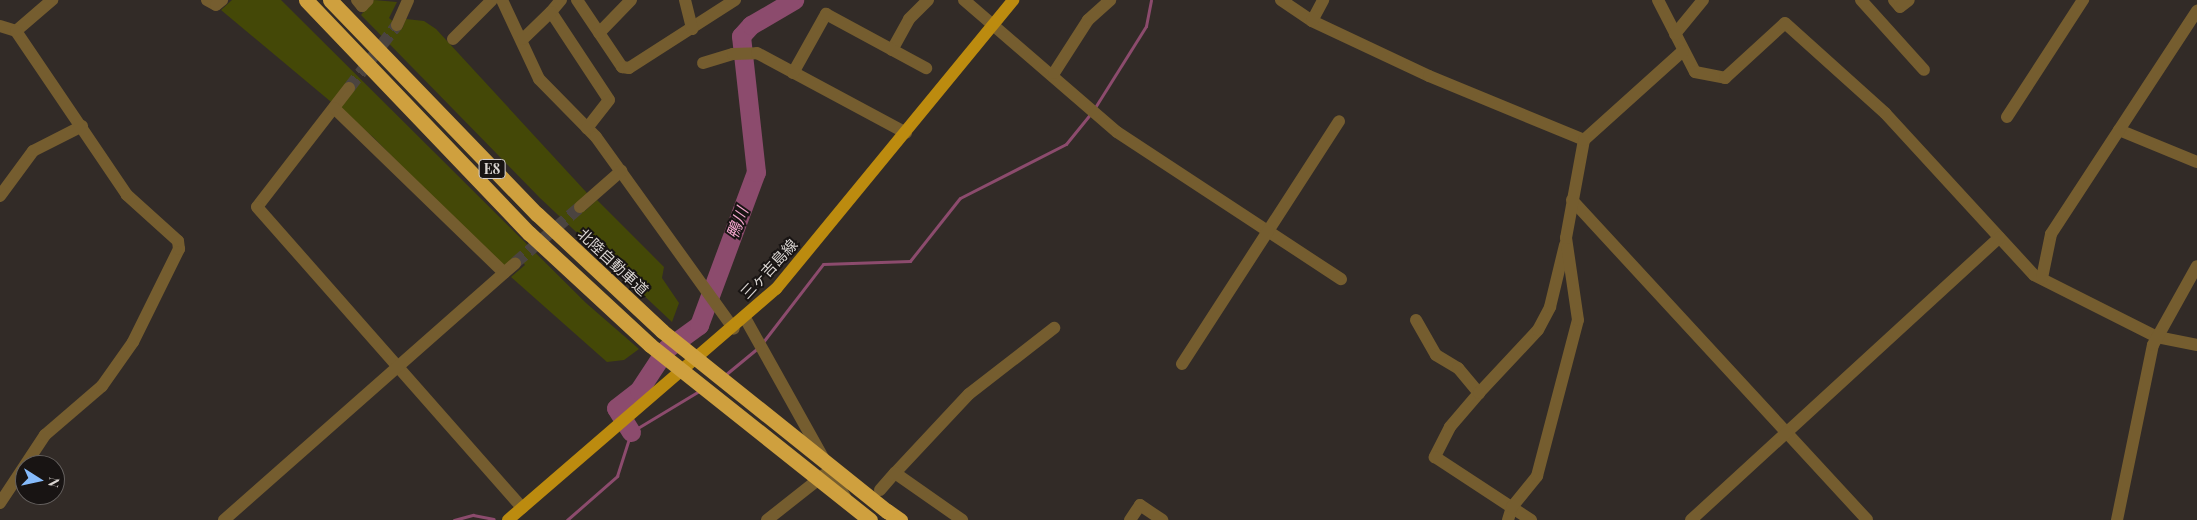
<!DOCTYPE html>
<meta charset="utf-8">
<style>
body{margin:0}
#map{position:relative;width:2197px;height:520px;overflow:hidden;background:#322b27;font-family:"Playfair Display","Noto Sans JP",serif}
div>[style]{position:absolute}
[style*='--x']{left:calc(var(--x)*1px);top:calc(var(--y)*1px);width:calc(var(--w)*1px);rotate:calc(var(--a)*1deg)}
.green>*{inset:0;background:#444807}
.stream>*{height:3px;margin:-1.5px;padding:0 1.5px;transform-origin:1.5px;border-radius:1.5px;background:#8c4b6d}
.river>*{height:19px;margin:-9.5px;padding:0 9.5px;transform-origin:9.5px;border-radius:9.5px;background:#8c4b6d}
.minor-tunnel>*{height:12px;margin-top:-6px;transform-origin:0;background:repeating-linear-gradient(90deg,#4b4440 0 12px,transparent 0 18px)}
.minor>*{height:12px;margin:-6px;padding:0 6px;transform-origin:6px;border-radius:6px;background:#755d2f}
.major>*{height:12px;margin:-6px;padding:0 6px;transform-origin:6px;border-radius:6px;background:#bc8b0f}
.highway>*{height:15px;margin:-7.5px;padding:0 7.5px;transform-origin:7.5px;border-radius:7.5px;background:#cfa03e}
.highway-bridge>*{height:15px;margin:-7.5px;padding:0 7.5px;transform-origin:7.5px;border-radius:7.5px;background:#cfa03e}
span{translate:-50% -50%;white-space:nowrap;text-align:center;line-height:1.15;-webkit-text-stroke:4px #181413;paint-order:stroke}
.shield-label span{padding:1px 4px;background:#181413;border:1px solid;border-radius:4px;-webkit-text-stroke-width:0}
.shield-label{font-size:14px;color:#d9d4d1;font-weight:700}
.street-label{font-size:15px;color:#d9d4d1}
.water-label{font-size:16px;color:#f4a7ce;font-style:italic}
.north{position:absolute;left:15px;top:455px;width:50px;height:50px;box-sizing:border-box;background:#181413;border:1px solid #65615f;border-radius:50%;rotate:100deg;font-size:14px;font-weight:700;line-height:20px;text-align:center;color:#d9d4d1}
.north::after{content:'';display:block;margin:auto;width:18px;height:22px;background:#86bbfb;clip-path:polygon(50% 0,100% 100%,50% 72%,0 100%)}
</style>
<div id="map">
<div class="green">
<i style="clip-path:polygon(232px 0,281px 0,586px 303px,639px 349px,624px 360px,607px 362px,511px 277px,525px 265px,518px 256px,502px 268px,373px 137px,221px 10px)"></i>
<i style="clip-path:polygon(374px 0,397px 2px,389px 18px,402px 29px,406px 19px,424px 21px,436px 29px,587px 193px,585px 211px,597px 200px,664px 267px,662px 278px,679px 303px,672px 322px,540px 198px,361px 15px)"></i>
</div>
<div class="stream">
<i style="--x:1094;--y:109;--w:98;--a:-57.9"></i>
<i style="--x:1146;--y:26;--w:26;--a:-79"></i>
<i style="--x:763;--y:342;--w:98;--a:-52.4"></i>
<i style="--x:823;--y:264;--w:87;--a:-2"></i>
<i style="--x:910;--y:261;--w:80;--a:-51.6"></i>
<i style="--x:960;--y:198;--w:119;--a:-27"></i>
<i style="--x:1066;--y:144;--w:38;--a:-51"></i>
<i style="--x:725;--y:375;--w:44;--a:-39.5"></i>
<i style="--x:454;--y:520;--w:20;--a:-15"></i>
<i style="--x:473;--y:515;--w:21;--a:11"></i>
<i style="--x:567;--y:520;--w:67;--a:-41.3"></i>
<i style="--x:617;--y:476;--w:46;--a:-72.3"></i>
<i style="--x:631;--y:432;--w:79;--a:-31.1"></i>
</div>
<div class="river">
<i style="--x:631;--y:432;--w:28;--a:-122"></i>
<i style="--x:616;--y:408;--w:29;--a:-38"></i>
<i style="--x:639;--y:390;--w:49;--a:-56.6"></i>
<i style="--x:666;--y:349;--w:41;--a:-36"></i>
<i style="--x:699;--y:325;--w:163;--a:-69.6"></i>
<i style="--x:756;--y:172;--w:137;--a:-96.3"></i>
<i style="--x:741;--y:36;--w:15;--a:-48"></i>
<i style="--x:751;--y:25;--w:50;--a:-30.2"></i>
</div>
<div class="minor-tunnel">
<i style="--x:349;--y:88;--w:79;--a:-52.7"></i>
<i style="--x:515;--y:263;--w:86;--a:-40.7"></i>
</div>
<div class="minor">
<i style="--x:207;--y:0;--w:10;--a:29"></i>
<i style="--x:216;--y:5;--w:8;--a:-40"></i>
<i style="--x:357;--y:0;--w:8;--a:50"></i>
<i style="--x:362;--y:6;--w:8;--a:-45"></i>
<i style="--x:502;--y:0;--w:87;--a:64.9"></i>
<i style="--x:539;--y:79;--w:81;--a:45.5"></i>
<i style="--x:596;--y:137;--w:236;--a:54.3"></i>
<i style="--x:561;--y:0;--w:16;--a:130"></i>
<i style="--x:551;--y:12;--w:105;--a:56.6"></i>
<i style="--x:609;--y:100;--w:36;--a:128"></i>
<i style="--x:577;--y:0;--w:81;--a:56.1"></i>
<i style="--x:622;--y:67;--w:7;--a:8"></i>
<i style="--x:629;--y:68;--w:126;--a:-32.7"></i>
<i style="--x:685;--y:0;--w:30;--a:76"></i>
<i style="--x:964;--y:0;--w:202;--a:40.8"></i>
<i style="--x:1117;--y:132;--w:268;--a:33.3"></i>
<i style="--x:1281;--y:0;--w:37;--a:34"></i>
<i style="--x:1312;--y:21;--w:129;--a:25.2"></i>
<i style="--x:1429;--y:76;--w:168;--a:22.4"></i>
<i style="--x:1658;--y:0;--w:81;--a:62.8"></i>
<i style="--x:1695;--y:72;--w:31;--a:11"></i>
<i style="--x:1725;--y:78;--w:81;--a:-42.5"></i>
<i style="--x:1785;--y:23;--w:135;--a:42"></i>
<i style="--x:1885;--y:113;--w:220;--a:47.4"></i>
<i style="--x:2034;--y:275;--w:138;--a:26.8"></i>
<i style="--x:2157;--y:337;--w:41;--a:11.3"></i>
<i style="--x:1861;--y:0;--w:94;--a:48"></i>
<i style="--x:1894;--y:0;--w:9;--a:49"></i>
<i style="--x:1900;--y:7;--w:11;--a:-38"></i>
<i style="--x:1312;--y:21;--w:24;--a:-62"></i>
<i style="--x:397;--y:25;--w:27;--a:-66"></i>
<i style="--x:0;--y:26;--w:17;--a:17"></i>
<i style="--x:16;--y:31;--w:48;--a:-40.7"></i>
<i style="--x:599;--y:33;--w:46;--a:-45.9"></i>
<i style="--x:1675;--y:34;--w:44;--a:-50.5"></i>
<i style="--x:453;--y:39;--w:55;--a:-45"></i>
<i style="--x:523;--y:39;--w:39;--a:-44"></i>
<i style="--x:892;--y:50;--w:35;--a:-61"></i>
<i style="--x:909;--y:19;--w:27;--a:-45"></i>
<i style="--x:703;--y:63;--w:31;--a:-17"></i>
<i style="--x:733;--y:54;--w:24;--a:-2"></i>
<i style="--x:757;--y:53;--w:169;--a:28.2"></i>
<i style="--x:793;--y:73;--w:68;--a:-60.8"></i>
<i style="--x:826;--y:14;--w:114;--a:28.4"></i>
<i style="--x:1054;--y:73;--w:63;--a:-57.3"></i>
<i style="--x:1088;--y:20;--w:30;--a:-42"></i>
<i style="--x:349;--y:88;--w:150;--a:127.7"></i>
<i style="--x:257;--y:207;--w:401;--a:48.6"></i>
<i style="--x:334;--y:108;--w:237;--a:44.1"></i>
<i style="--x:2007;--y:117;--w:140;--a:-57"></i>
<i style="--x:2119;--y:130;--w:84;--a:22.3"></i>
<i style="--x:0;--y:196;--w:56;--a:-53.7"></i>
<i style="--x:33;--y:151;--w:55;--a:-27"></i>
<i style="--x:1572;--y:200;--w:435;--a:47.3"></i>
<i style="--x:580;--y:207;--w:55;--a:-41.3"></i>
<i style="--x:2042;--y:278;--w:45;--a:-78.4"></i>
<i style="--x:2051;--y:234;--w:267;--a:-56.8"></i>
<i style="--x:745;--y:318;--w:205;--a:60.8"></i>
<i style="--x:1416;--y:320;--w:40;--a:60.3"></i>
<i style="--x:1436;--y:355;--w:26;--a:31"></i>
<i style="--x:1458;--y:368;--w:33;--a:50"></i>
<i style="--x:1479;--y:393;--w:45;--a:130.5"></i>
<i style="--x:1450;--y:427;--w:34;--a:117"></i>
<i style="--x:1435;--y:457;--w:115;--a:33.3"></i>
<i style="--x:1182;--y:364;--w:289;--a:-57.1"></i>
<i style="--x:1479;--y:393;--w:86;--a:-46.9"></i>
<i style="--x:1538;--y:330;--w:26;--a:-62"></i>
<i style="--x:1550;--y:307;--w:64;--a:-76.4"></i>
<i style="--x:895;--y:473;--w:108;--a:-46.9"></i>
<i style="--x:969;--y:394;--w:108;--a:-37.8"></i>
<i style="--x:880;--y:490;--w:23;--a:-49"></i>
<i style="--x:895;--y:473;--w:82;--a:35"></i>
<i style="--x:0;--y:503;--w:82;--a:-56.5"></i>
<i style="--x:45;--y:435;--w:75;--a:-40.7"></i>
<i style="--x:102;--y:386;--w:54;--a:-54.8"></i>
<i style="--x:133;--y:342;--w:104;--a:-63.7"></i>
<i style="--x:179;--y:249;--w:8;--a:-97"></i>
<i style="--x:178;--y:241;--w:69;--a:-138"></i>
<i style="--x:127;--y:195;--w:198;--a:-124.1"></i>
<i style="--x:224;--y:520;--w:388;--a:-41.4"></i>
<i style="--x:767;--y:520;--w:73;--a:-38.3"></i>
<i style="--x:1130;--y:520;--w:18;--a:-56"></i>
<i style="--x:1140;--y:505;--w:27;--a:34"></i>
<i style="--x:1508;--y:520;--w:14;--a:-73"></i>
<i style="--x:1512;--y:507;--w:40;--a:-51"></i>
<i style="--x:1537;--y:476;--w:161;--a:-75.3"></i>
<i style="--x:1578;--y:320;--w:83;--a:-98.3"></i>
<i style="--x:1566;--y:238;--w:100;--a:-79.6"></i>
<i style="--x:1584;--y:140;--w:133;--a:-42"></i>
<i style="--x:1691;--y:520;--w:418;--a:-42.5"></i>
<i style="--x:2117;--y:520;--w:179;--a:-78.4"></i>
<i style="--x:2153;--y:345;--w:90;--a:-60.9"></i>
</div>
<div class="major">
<i style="--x:508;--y:520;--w:354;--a:-40.8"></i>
<i style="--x:776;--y:289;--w:374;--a:-50.6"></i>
</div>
<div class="highway">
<i style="--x:306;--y:0;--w:323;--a:46.3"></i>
<i style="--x:529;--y:233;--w:165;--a:42.8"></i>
<i style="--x:330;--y:0;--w:298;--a:46"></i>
<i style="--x:537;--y:214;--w:171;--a:43.1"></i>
<i style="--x:887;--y:511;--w:16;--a:35"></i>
</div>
<div class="highway-bridge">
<i style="--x:662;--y:331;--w:288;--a:38.7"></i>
<i style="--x:650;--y:345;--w:281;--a:38.5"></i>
</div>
<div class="shield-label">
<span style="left:492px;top:169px">E8</span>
</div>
<div class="street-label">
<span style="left:613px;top:262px;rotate:43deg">北陸自動車道</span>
<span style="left:769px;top:269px;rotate:-47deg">三ヶ吉島線</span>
</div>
<div class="water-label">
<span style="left:737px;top:223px;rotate:-69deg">鴨川</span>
</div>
<div class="north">N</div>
</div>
